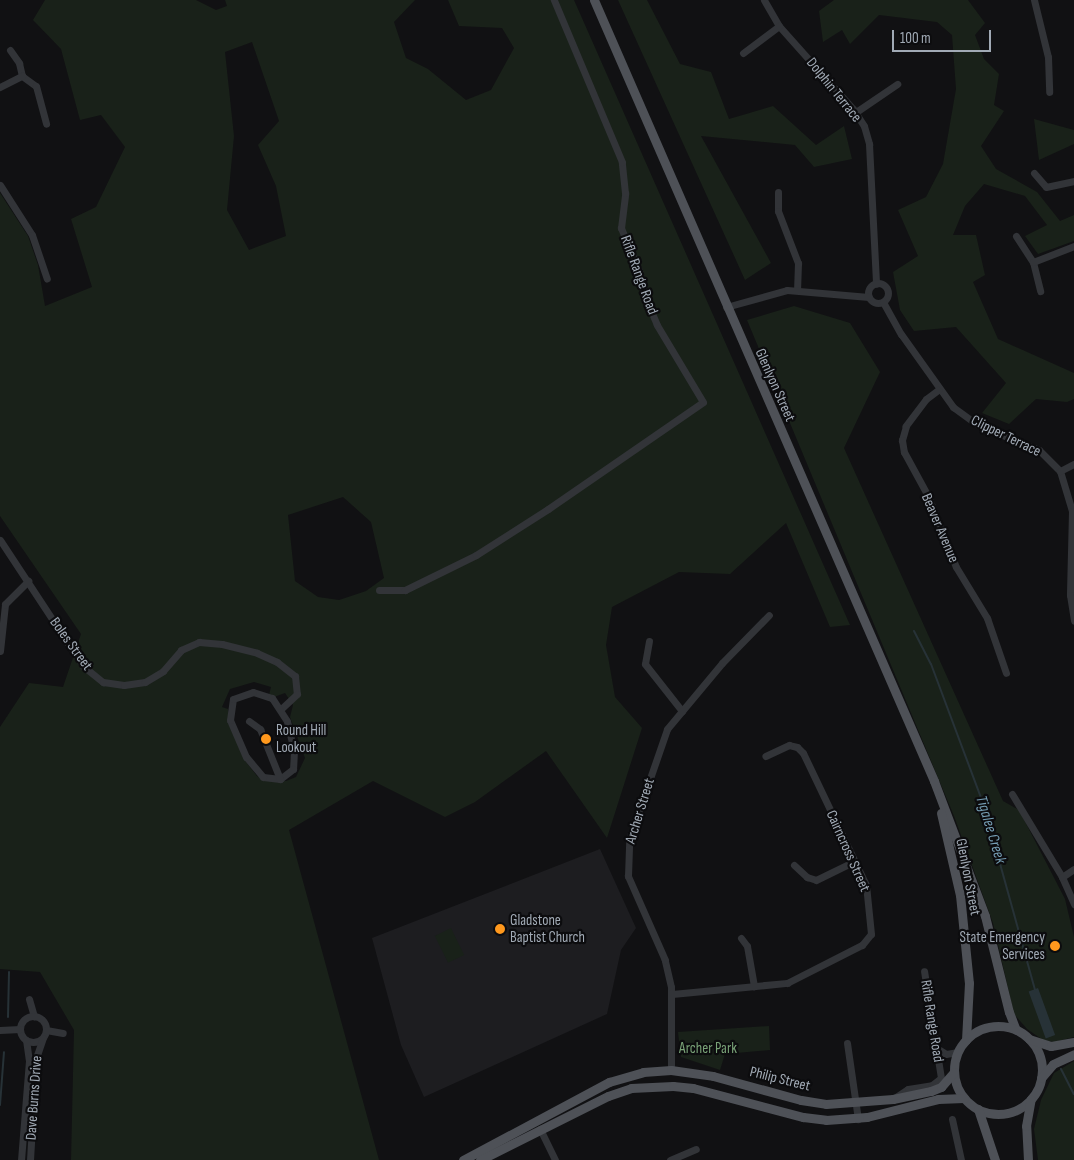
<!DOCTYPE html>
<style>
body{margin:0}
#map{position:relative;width:1074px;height:1160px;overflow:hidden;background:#111113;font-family:"Sofia Sans Condensed",sans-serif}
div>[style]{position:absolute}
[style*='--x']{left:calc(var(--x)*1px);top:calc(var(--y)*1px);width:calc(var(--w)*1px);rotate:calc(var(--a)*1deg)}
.built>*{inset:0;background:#1d1d20}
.green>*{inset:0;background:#192119;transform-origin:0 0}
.water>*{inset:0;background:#273237;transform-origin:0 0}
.stream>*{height:2px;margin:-1px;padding:0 1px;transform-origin:1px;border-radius:1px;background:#273237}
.minor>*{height:7px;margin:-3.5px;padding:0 3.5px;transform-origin:3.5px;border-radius:3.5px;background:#323438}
.minor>.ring{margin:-3.5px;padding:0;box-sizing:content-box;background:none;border:7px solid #323438;border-radius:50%}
.major>*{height:9px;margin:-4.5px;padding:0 4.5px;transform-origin:4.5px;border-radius:4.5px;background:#4e5157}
.major>.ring{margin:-4.5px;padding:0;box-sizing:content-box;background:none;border:9px solid #4e5157;border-radius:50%}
.dots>*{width:14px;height:14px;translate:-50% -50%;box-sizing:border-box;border:2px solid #0c0c0e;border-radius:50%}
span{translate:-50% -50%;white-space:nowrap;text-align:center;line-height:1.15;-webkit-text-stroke:4.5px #0c0c0e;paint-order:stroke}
.street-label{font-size:15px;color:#a1aab5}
.poi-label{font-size:15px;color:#a1aab5}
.left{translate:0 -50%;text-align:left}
.right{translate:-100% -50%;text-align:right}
.park-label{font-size:15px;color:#79a277}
.water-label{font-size:16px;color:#759db3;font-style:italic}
.scale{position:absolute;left:892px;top:30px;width:99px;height:22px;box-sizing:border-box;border:2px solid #a1aab5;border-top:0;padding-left:6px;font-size:15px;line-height:18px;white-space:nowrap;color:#a1aab5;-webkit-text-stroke:4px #0c0c0e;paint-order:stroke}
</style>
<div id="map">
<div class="built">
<i style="clip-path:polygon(600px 849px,636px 928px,621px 950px,607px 1014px,424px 1097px,401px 1045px,372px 938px)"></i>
</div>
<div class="green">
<i style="clip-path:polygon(evenodd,45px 0,196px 0,216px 10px,227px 6px,225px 0,415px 0,394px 22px,406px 58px,428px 69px,466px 100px,491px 90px,514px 48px,502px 28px,459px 26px,448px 0,574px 0,850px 625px,830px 627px,786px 523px,730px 574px,679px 572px,612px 607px,606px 645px,615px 697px,642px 728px,607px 838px,546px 751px,475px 802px,445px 817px,373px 781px,289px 830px,379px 1160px,71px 1160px,74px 1030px,40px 972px,0 969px,0 727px,29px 683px,63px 687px,81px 634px,0 516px,0 193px,28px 236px,38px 265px,45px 306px,92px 287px,71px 219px,96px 207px,125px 147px,101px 115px,80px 120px,61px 49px,33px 20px,45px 0,252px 42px,279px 121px,258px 145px,276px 186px,286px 236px,249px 250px,227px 210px,234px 136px,225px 52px,252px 42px,45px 0,343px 497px,371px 522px,384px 578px,366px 591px,339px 600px,318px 597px,295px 581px,288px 515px,343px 497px,45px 0,254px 682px,271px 687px,269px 695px,274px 697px,285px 693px,293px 705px,290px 717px,305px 758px,296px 777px,286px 781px,265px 781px,257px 776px,246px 762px,229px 725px,228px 709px,222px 707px,230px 689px,254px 682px)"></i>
<i style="clip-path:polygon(618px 0,647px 0,680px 64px,711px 72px,729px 119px,773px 106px,816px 145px,844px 126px,852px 159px,814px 167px,795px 145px,701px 136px,771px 263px,745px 280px)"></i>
<i style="clip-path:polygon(834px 0,968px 0,985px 23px,975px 35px,984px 59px,999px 74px,994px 105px,1004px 111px,981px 146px,996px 169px,1037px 192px,1060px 221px,1074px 215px,1074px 241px,1038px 254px,1025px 236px,1047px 225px,1025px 196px,984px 184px,965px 206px,953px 235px,976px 235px,985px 275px,973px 282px,998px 339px,1074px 373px,1074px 399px,1067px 402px,1036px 399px,1009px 424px,982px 413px,1006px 383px,956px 327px,914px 331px,900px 310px,893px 272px,918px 256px,898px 210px,926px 197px,943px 164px,956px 89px,952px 35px,937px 22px,879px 15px,850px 44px,842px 30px,823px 42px,819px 11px)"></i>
<i style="clip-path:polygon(1034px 119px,1074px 130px,1074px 144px,1039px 160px)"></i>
<i style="clip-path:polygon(794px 306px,850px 323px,880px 372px,844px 448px,1003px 801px,1019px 810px,1065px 899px,1074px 937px,1074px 1037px,1054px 1042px,1043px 1040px,1027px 1029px,1014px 1014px,993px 923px,954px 816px,747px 320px)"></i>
<i style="left:451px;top:928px;width:30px;height:18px;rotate:64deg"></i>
<i style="clip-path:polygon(769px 1026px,770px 1050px,725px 1054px,720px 1070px,681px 1057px,678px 1032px)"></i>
<i style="clip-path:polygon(1074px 1061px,1074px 1160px,1038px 1160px,1034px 1129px,1041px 1100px,1054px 1073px)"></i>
</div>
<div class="water">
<i style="left:1038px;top:988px;width:50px;height:10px;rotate:70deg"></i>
</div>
<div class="stream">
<i style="--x:914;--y:631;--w:37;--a:63"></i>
<i style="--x:931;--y:664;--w:152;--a:69.5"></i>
<i style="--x:984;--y:806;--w:191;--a:74.5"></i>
<i style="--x:8;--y:1017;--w:45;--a:-88.7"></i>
<i style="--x:1061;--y:1069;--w:28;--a:63"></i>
<i style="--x:0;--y:1105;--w:53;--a:-85.7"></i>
</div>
<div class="minor">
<i style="--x:764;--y:0;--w:30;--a:60"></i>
<i style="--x:779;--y:26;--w:111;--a:48.3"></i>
<i style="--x:853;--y:109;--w:20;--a:57"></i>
<i style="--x:864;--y:126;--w:19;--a:74"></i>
<i style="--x:869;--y:144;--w:140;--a:87.1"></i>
<i style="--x:1034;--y:0;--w:59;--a:76.2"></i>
<i style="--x:1048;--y:57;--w:35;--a:88"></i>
<i style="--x:10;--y:50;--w:16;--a:55"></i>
<i style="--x:19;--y:63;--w:13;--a:77"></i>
<i style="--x:743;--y:53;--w:45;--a:-36.9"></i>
<i style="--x:22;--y:76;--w:17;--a:36"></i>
<i style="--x:36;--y:86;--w:39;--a:75"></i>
<i style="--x:0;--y:87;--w:25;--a:-27"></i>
<i style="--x:856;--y:112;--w:50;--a:-34.3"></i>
<i style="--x:1034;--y:173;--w:18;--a:49"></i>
<i style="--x:1046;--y:187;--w:29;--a:-12"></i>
<i style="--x:0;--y:185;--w:59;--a:57.4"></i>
<i style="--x:32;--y:235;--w:46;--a:71.2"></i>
<i style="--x:778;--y:192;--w:19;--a:90"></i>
<i style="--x:778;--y:211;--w:56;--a:69"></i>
<i style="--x:798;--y:263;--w:27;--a:92"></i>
<i style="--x:1016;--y:236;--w:31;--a:57"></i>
<i style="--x:1033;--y:262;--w:30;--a:76"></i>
<i style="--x:1033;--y:262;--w:44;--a:-21.3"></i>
<i class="ring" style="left:868px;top:283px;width:13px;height:13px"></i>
<i style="--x:883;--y:302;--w:37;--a:61"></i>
<i style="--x:901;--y:334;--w:90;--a:54.5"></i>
<i style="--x:953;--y:407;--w:31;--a:36"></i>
<i style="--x:978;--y:425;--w:66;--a:22.3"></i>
<i style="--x:1039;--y:450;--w:30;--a:45"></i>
<i style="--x:1060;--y:471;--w:42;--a:73.3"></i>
<i style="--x:1072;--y:511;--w:84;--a:91.4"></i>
<i style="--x:1070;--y:595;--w:26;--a:81"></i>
<i style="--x:726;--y:307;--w:63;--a:-15.6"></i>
<i style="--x:787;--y:290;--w:82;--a:4.9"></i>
<i style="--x:938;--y:390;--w:15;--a:143"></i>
<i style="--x:926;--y:399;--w:34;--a:127"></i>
<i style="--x:906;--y:426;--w:15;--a:106"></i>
<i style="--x:902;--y:440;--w:12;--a:81"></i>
<i style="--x:904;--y:452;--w:50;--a:61.4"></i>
<i style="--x:928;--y:496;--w:76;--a:68.5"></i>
<i style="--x:956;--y:567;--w:60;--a:58.7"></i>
<i style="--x:987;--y:618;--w:58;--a:70.9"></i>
<i style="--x:1060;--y:471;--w:16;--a:-27"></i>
<i style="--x:0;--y:540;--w:151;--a:56.6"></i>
<i style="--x:83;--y:666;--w:26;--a:39"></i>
<i style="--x:103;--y:682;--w:21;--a:8"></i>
<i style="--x:124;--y:685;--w:21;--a:-8"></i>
<i style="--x:145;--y:682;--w:21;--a:-31"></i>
<i style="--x:163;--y:671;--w:28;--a:-49"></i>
<i style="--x:181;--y:650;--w:20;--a:-24"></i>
<i style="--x:199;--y:642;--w:23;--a:5"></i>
<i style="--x:222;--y:644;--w:36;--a:14"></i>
<i style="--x:257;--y:653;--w:22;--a:24"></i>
<i style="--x:277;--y:662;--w:23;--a:38"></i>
<i style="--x:295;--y:676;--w:18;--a:84"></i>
<i style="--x:297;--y:694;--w:22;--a:137"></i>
<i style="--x:379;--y:590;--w:26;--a:0"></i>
<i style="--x:405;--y:590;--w:79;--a:-26.2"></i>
<i style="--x:476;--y:555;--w:85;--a:-32.6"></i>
<i style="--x:548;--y:509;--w:188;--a:-34.6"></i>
<i style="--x:703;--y:402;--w:90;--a:-120.9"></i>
<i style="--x:657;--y:325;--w:34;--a:-113"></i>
<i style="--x:644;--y:294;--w:24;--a:-102"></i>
<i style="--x:639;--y:271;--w:47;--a:-112.7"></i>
<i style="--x:621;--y:228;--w:35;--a:-83"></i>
<i style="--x:625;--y:193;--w:31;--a:-96"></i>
<i style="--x:622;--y:162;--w:176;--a:-112.8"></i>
<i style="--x:649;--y:641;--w:23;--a:100"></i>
<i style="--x:645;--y:664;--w:60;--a:51.8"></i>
<i style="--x:0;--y:651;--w:47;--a:-83.9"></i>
<i style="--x:5;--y:604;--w:33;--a:-45"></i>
<i style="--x:253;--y:692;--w:20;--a:18"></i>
<i style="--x:272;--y:698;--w:27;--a:57"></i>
<i style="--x:287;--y:721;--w:31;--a:77"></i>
<i style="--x:294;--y:751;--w:18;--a:93"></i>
<i style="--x:293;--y:769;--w:16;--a:142"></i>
<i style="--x:280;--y:779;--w:17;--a:-173"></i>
<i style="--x:263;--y:777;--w:26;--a:-130"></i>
<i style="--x:246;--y:757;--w:40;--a:-113.4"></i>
<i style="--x:230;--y:720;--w:21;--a:-82"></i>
<i style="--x:233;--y:699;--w:21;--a:-19"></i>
<i style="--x:249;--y:721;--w:14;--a:36"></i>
<i style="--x:260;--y:729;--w:54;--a:68.2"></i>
<i style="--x:1012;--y:794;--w:97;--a:58.9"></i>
<i style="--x:1062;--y:877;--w:30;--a:66"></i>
<i style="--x:794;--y:865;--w:18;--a:43"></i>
<i style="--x:807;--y:877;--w:9;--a:18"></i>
<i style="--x:816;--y:880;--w:43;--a:-26"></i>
<i style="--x:1062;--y:877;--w:14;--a:-34"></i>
<i style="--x:741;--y:938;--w:10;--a:53"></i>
<i style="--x:747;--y:946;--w:41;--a:80.1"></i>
<i style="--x:672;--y:994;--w:116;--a:-5.5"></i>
<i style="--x:787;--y:983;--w:84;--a:-26.9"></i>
<i style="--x:862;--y:945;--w:14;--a:-51"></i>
<i style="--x:871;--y:934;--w:49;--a:-95.8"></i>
<i style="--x:866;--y:885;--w:146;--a:-115.5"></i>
<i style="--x:803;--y:753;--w:8;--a:-135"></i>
<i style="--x:797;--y:747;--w:8;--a:-166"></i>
<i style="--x:789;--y:745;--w:26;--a:155"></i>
<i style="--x:29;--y:999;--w:18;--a:74"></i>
<i class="ring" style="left:20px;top:1016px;width:19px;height:19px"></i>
<i style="--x:0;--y:1030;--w:20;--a:-3"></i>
<i style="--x:46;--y:1030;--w:17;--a:10"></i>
<i style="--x:847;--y:1043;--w:77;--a:81.8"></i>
<i style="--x:938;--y:1049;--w:9;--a:32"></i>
<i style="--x:946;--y:1054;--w:11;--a:-10"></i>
<i style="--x:671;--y:1070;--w:83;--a:-90"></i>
<i style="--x:671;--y:987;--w:28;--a:-103"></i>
<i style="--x:665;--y:960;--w:92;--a:-113.8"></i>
<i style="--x:628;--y:876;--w:37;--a:-88"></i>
<i style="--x:629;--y:839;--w:116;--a:-70.9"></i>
<i style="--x:667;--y:729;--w:86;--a:-50.2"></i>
<i style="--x:722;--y:663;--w:67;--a:-45.6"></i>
<i style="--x:896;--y:1097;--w:14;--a:-34"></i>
<i style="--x:908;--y:1089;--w:24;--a:-9"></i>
<i style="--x:932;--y:1085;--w:11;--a:-38"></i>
<i style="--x:941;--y:1078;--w:108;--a:-99"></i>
<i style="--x:952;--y:1119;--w:42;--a:77.6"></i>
<i style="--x:540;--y:1129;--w:34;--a:64"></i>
<i style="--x:21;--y:1160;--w:99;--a:-85.4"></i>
<i style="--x:29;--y:1061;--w:21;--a:-98"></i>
<i style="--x:30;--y:1160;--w:102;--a:-86.6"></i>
<i style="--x:36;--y:1058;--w:21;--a:-71"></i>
<i style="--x:670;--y:1160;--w:28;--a:-23"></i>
</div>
<div class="major">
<i style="--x:594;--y:0;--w:852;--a:66.47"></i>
<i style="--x:934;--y:781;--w:144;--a:69.3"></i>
<i style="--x:985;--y:916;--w:99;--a:76"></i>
<i style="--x:1009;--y:1012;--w:19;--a:69"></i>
<i style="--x:941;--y:813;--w:84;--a:77"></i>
<i style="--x:960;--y:895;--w:88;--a:84.2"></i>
<i style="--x:969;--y:983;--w:57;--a:93"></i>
<i class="ring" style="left:954px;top:1026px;width:79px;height:79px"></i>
<i style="--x:1029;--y:1039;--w:23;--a:18"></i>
<i style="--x:1051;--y:1046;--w:23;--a:-10"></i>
<i style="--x:1041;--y:1078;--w:18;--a:-49"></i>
<i style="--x:1053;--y:1064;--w:23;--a:-25"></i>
<i style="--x:978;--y:1109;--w:54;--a:71.6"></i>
<i style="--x:463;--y:1160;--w:166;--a:-28.1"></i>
<i style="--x:609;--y:1082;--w:35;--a:-16"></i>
<i style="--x:643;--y:1072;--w:28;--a:-4"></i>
<i style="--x:671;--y:1070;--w:42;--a:8.1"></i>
<i style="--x:713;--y:1076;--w:91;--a:15.3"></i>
<i style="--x:801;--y:1100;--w:25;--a:9"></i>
<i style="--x:826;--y:1104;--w:67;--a:-4.3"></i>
<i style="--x:893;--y:1099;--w:39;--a:-12"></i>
<i style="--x:931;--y:1091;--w:11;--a:-22"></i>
<i style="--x:941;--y:1087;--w:20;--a:-49"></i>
<i style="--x:480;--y:1160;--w:143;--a:-26.6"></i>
<i style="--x:608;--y:1096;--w:24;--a:-19"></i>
<i style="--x:631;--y:1088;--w:42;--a:-2.7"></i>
<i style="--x:673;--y:1086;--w:20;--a:6"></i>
<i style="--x:693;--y:1088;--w:114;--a:14.8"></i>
<i style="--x:803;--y:1117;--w:23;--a:7"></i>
<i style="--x:826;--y:1120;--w:41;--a:-4.2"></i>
<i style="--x:867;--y:1117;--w:73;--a:-14.2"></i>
<i style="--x:938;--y:1099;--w:26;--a:-2"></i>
<i style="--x:1028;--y:1160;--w:34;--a:-93"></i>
<i style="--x:1026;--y:1126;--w:27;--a:-80"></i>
</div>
<div class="dots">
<i style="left:266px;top:739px;background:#ff981d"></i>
<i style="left:500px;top:929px;background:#ff981d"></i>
<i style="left:1055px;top:946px;background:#ff981d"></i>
</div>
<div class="street-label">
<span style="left:834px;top:90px;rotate:51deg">Dolphin Terrace</span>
<span style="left:639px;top:275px;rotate:70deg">Rifle Range Road</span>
<span style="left:775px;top:385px;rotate:66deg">Glenlyon Street</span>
<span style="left:1006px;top:436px;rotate:26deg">Clipper Terrace</span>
<span style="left:940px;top:528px;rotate:67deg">Beaver Avenue</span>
<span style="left:71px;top:644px;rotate:54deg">Boles Street</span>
<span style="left:640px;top:811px;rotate:-73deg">Archer Street</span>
<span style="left:848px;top:851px;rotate:66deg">Cairncross Street</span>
<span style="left:968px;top:877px;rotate:79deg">Glenlyon Street</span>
<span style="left:932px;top:1021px;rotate:81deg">Rifle Range Road</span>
<span style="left:780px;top:1079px;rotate:14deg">Philip Street</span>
<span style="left:34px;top:1098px;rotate:-86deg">Dave Burns Drive</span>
</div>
<div class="poi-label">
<span class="left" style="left:276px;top:739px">Round Hill<br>Lookout</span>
<span class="left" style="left:510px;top:929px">Gladstone<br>Baptist Church</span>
<span class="right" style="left:1045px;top:946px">State Emergency<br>Services</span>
</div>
<div class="park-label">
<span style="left:708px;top:1049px">Archer Park</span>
</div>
<div class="water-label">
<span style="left:990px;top:830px;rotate:73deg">Tigalee Creek</span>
</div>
<div class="scale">100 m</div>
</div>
